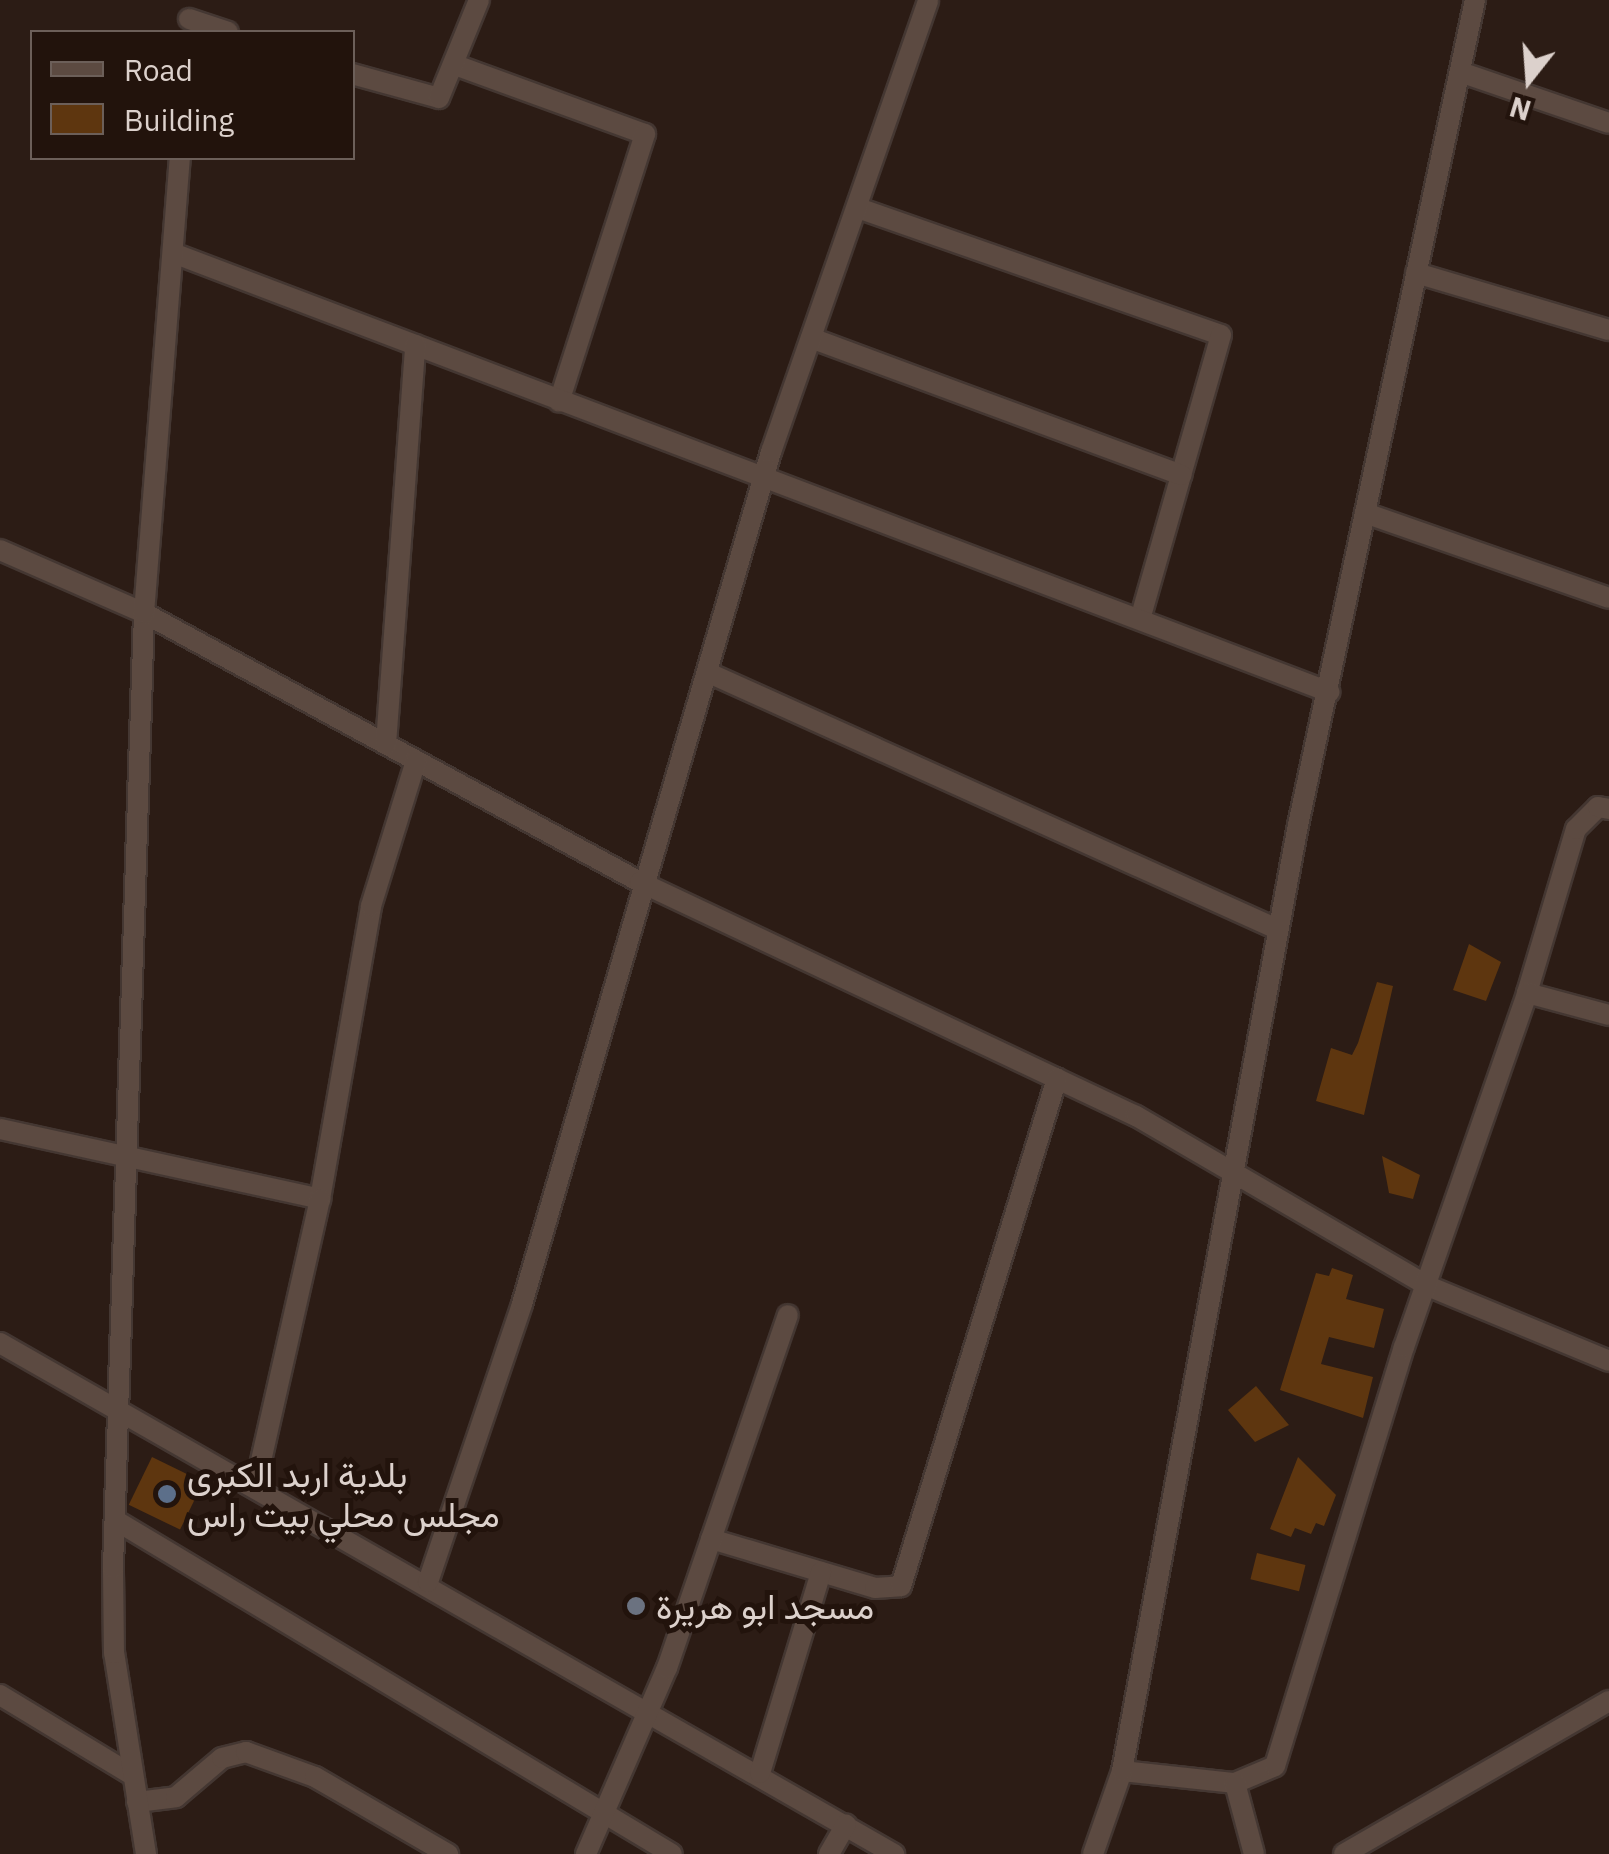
<!DOCTYPE html>
<meta charset="utf-8">
<style>
body{margin:0}
#map{position:relative;width:1609px;height:1854px;overflow:hidden;background:#2c1c15;font-family:"IBM Plex Sans",Vazirmatn,sans-serif}
div>[style]{position:absolute}
[style*='--x']{left:calc(var(--x)*1px);top:calc(var(--y)*1px);width:calc(var(--w)*1px);rotate:calc(var(--a)*1deg)}
.building>*{inset:0;background:#5e360f;transform-origin:0 0}
.roads{filter:drop-shadow(2px 0 #443732) drop-shadow(-2px 0 #443732) drop-shadow(0 2px #443732) drop-shadow(0 -2px #443732)}
.minor>*{height:20px;margin:-10px;padding:0 10px;transform-origin:10px;border-radius:10px;background:#5c4a41}
.dots>*{width:28px;height:28px;translate:-50% -50%;box-sizing:border-box;border:5px solid #22130c;border-radius:50%}
span{translate:-50% -50%;white-space:nowrap;text-align:center;line-height:1.15;-webkit-text-stroke:10px #22130c;paint-order:stroke}
.poi-label{font-size:35px;color:#dcd1cc}
.left{translate:0 -50%;text-align:left}
.legend{position:absolute;left:30px;top:30px;width:325px;height:130px;box-sizing:border-box;background:#22130c;border:2px solid #6c5f59;margin:0;padding:12px 18px;list-style:none;font-size:30px;color:#dcd1cc}
.legend li{display:flex;align-items:center;gap:20px;height:50px}
.legend b{width:50px;border:2px solid #6c5f59}
.north{position:absolute;left:1479px;top:30px;width:100px;height:100px;-webkit-text-stroke:8px #22130c;paint-order:stroke;rotate:197deg;font-size:28px;font-weight:700;line-height:40px;text-align:center;color:#dcd1cc}
.north::after{content:'';display:block;margin:auto;width:35px;height:45px;background:#dcd1cc;clip-path:polygon(50% 0,100% 100%,50% 72%,0 100%)}
</style>
<div id="map">
<div class="building">
<i style="clip-path:polygon(1469px 944px,1501px 962px,1486px 1001px,1453px 990px)"></i>
<i style="clip-path:polygon(1377px 982px,1393px 986px,1364px 1115px,1316px 1101px,1331px 1048px,1352px 1055px,1358px 1043px)"></i>
<i style="clip-path:polygon(1382px 1156px,1420px 1175px,1413px 1199px,1389px 1193px)"></i>
<i style="clip-path:polygon(1332px 1268px,1353px 1275px,1346px 1299px,1384px 1309px,1374px 1348px,1329px 1337px,1321px 1364px,1373px 1377px,1363px 1418px,1280px 1390px,1316px 1273px,1329px 1276px)"></i>
<i style="clip-path:polygon(1256px 1386px,1289px 1425px,1255px 1442px,1228px 1410px)"></i>
<i style="left:152px;top:1457px;width:57px;height:53px;rotate:26deg"></i>
<i style="clip-path:polygon(1298px 1457px,1336px 1495px,1324px 1526px,1316px 1523px,1311px 1534px,1295px 1528px,1291px 1537px,1270px 1529px)"></i>
<i style="left:1257px;top:1553px;width:50px;height:27px;rotate:14deg"></i>
</div>
<div class="roads">
<div class="minor">
<i style="--x:189;--y:19;--w:41;--a:18.4"></i>
<i style="--x:458;--y:66;--w:199;--a:20"></i>
<i style="--x:645;--y:134;--w:281;--a:107.8"></i>
<i style="--x:1460;--y:72;--w:157;--a:18.9"></i>
<i style="--x:352;--y:74;--w:90;--a:15.4"></i>
<i style="--x:439;--y:98;--w:106;--a:-67.8"></i>
<i style="--x:861;--y:209;--w:381;--a:19.3"></i>
<i style="--x:1221;--y:335;--w:295;--a:105.9"></i>
<i style="--x:173;--y:253;--w:1237;--a:20.79"></i>
<i style="--x:1416;--y:273;--w:201;--a:16.5"></i>
<i style="--x:811;--y:338;--w:395;--a:20.3"></i>
<i style="--x:1365;--y:513;--w:258;--a:19.2"></i>
<i style="--x:0;--y:550;--w:157;--a:23.6"></i>
<i style="--x:144;--y:613;--w:564;--a:28.47"></i>
<i style="--x:640;--y:882;--w:548;--a:25.26"></i>
<i style="--x:1136;--y:1116;--w:338;--a:30.2"></i>
<i style="--x:1428;--y:1286;--w:196;--a:22.5"></i>
<i style="--x:711;--y:674;--w:621;--a:24.25"></i>
<i style="--x:386;--y:744;--w:400;--a:-85.8"></i>
<i style="--x:1527;--y:993;--w:171;--a:-73.4"></i>
<i style="--x:1576;--y:829;--w:31;--a:-45"></i>
<i style="--x:1598;--y:807;--w:11;--a:10"></i>
<i style="--x:0;--y:1129;--w:328;--a:12.3"></i>
<i style="--x:320;--y:1199;--w:297;--a:-80.1"></i>
<i style="--x:371;--y:906;--w:152;--a:-72.8"></i>
<i style="--x:0;--y:1343;--w:1030;--a:29.75"></i>
<i style="--x:256;--y:1483;--w:291;--a:-77.3"></i>
<i style="--x:115;--y:1520;--w:649;--a:30.95"></i>
<i style="--x:711;--y:1539;--w:171;--a:16.6"></i>
<i style="--x:875;--y:1588;--w:26;--a:-4"></i>
<i style="--x:901;--y:1586;--w:531;--a:-72.93"></i>
<i style="--x:428;--y:1582;--w:293;--a:-71.3"></i>
<i style="--x:522;--y:1304;--w:888;--a:-73.71"></i>
<i style="--x:771;--y:452;--w:478;--a:-70.8"></i>
<i style="--x:0;--y:1695;--w:154;--a:31.2"></i>
<i style="--x:1122;--y:1771;--w:114;--a:6.1"></i>
<i style="--x:1235;--y:1783;--w:43;--a:-23"></i>
<i style="--x:1275;--y:1766;--w:438;--a:-72.9"></i>
<i style="--x:1404;--y:1347;--w:375;--a:-70.8"></i>
<i style="--x:1527;--y:993;--w:85;--a:15"></i>
<i style="--x:760;--y:1773;--w:210;--a:-73.1"></i>
<i style="--x:1235;--y:1783;--w:73;--a:75"></i>
<i style="--x:137;--y:1802;--w:39;--a:-7"></i>
<i style="--x:176;--y:1797;--w:60;--a:-40.3"></i>
<i style="--x:222;--y:1758;--w:25;--a:-14"></i>
<i style="--x:246;--y:1752;--w:73;--a:19.9"></i>
<i style="--x:315;--y:1777;--w:154;--a:30.1"></i>
<i style="--x:146;--y:1854;--w:204;--a:-99"></i>
<i style="--x:114;--y:1653;--w:85;--a:-90.7"></i>
<i style="--x:113;--y:1568;--w:956;--a:-88.14"></i>
<i style="--x:144;--y:613;--w:456;--a:-85.5"></i>
<i style="--x:586;--y:1854;--w:203;--a:-66.5"></i>
<i style="--x:667;--y:1668;--w:373;--a:-71.1"></i>
<i style="--x:829;--y:1854;--w:34;--a:-60"></i>
<i style="--x:1093;--y:1854;--w:88;--a:-70.7"></i>
<i style="--x:1122;--y:1771;--w:962;--a:-79.46"></i>
<i style="--x:1298;--y:825;--w:844;--a:-77.89"></i>
<i style="--x:1344;--y:1854;--w:306;--a:-30"></i>
</div>
</div>
<div class="dots">
<i style="left:167px;top:1494px;background:#5c6f8a"></i>
<i style="left:636px;top:1606px;background:#6b7280"></i>
</div>
<div class="poi-label">
<span class="left" style="left:187px;top:1494px">بلدية اربد الكبرى<br>مجلس محلي بيت راس</span>
<span class="left" style="left:656px;top:1606px">مسجد ابو هريرة</span>
</div>
<ul class="legend">
<li><b style="height:12px;background:#5c4a41"></b>Road</li>
<li><b style="height:28px;background:#5e360f"></b>Building</li>
</ul>
<div class="north">N</div>
</div>
